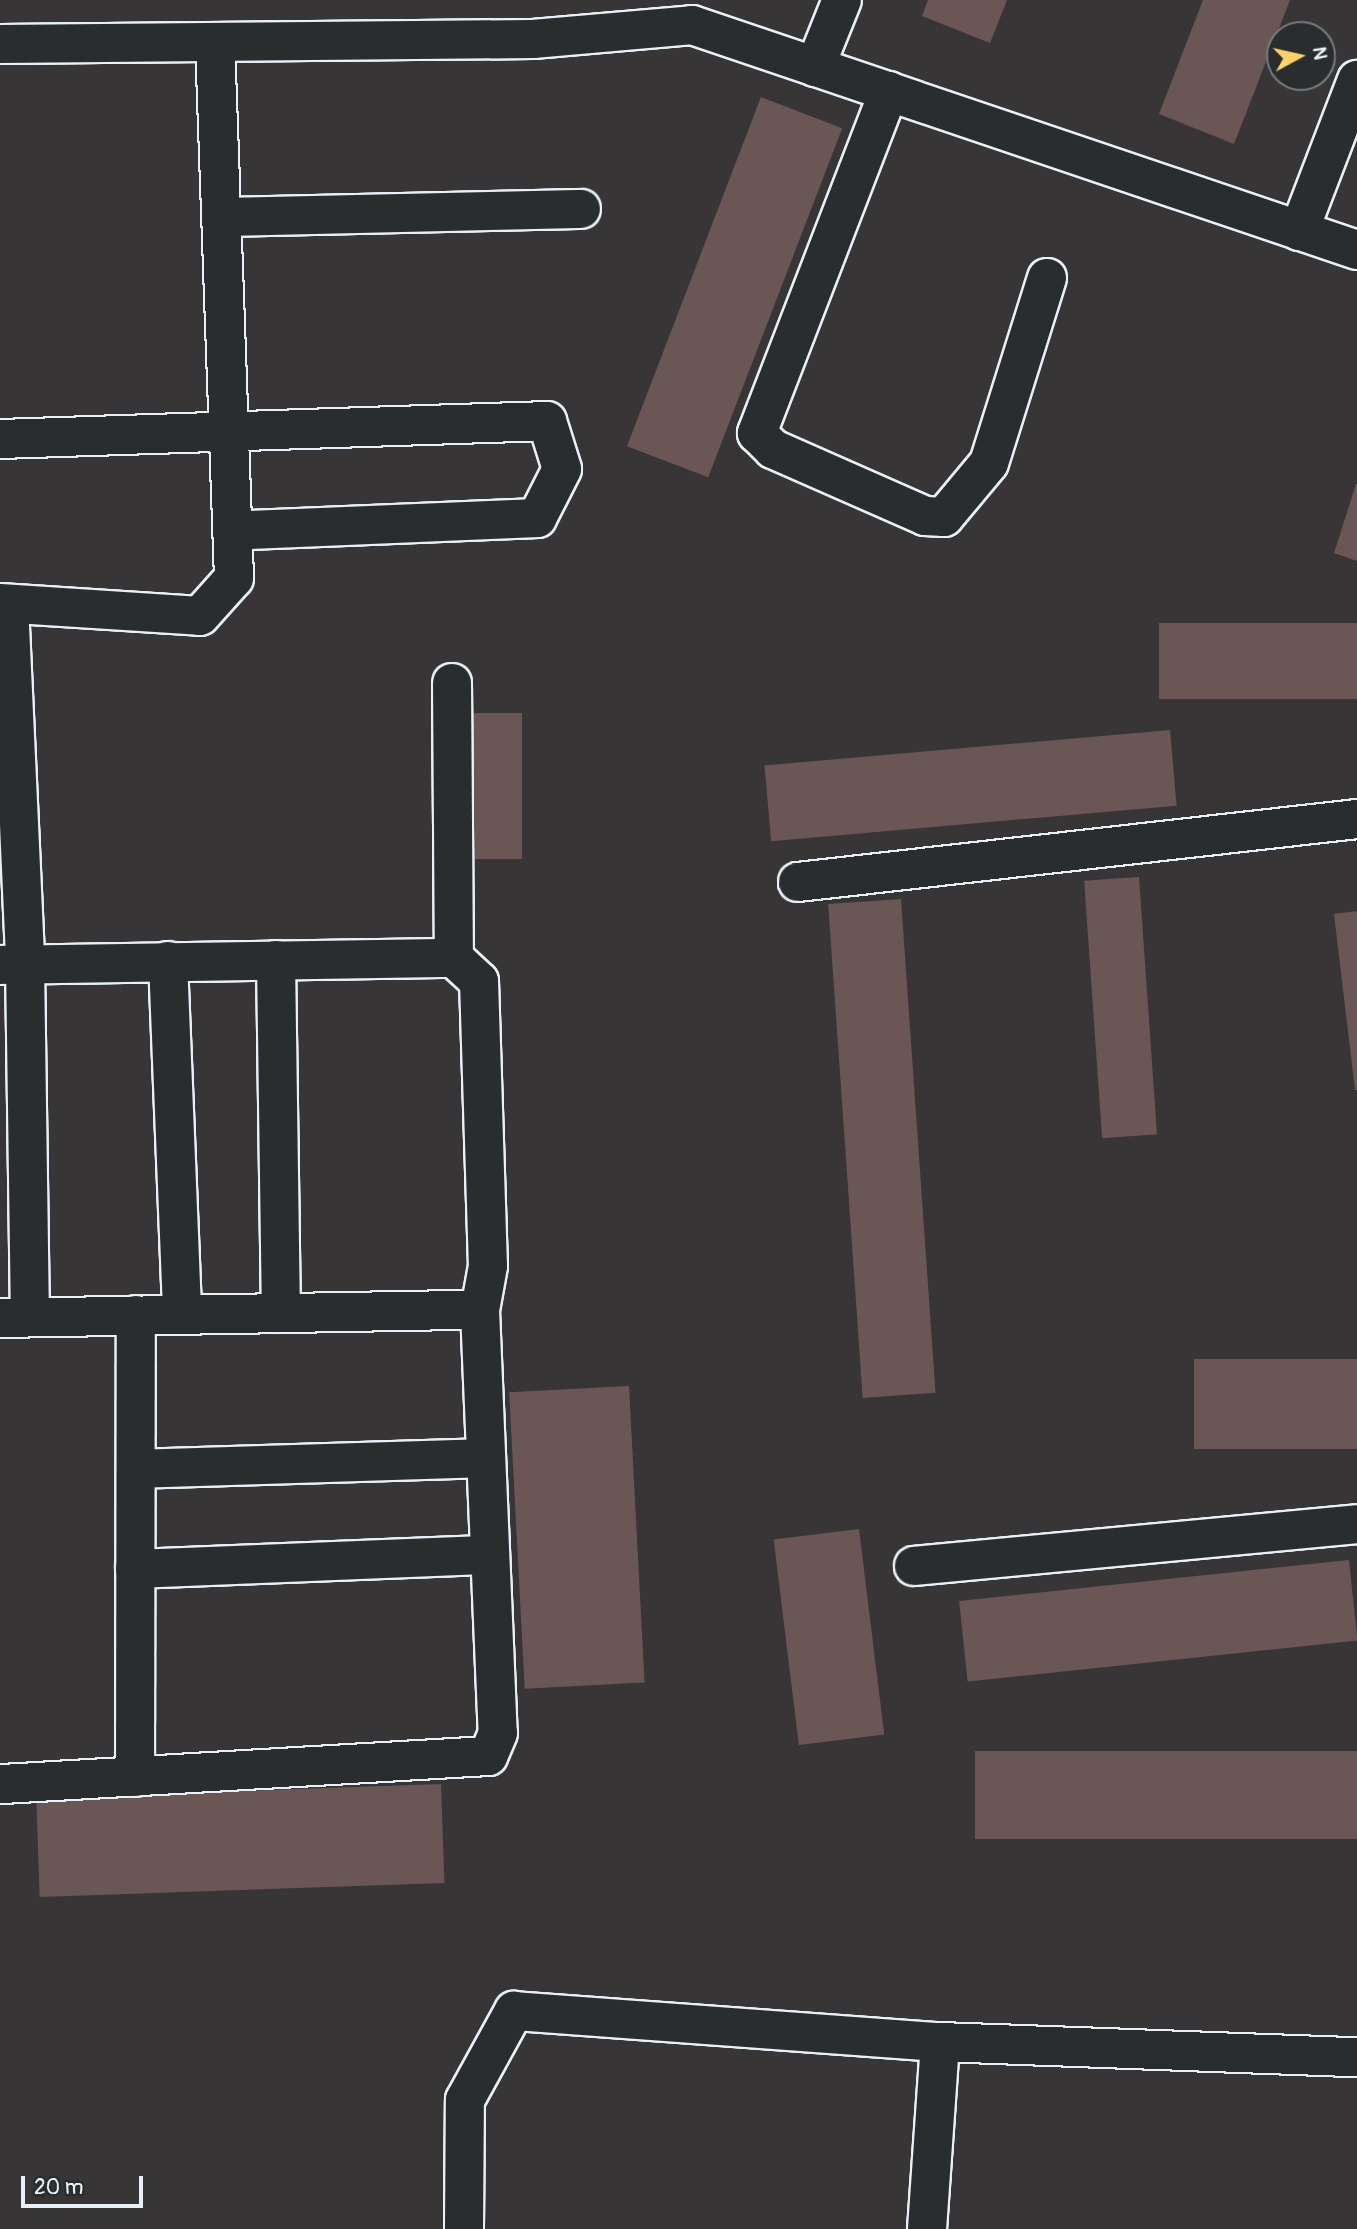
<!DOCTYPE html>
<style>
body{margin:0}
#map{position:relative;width:1357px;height:2229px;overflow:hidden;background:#373536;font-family:Pangolin,sans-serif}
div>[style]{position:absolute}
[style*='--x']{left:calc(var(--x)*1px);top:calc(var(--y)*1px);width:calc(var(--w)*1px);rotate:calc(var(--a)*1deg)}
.building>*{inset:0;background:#6a5755;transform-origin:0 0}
.roads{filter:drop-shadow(2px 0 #e8f1f8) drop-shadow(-2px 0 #e8f1f8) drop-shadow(0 2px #e8f1f8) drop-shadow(0 -2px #e8f1f8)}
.minor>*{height:38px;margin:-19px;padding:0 19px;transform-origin:19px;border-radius:19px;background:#2a2d2e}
span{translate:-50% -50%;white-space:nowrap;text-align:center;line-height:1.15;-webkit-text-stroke:6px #2a2d2e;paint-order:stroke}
.north{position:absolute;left:1266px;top:21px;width:70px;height:70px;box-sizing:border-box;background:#2a2d2e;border:2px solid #767b7f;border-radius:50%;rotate:82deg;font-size:19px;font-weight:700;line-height:28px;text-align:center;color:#e8f1f8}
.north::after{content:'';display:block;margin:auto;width:24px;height:32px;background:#ffd166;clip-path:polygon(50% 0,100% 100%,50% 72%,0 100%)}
.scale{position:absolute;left:21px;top:2176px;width:122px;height:32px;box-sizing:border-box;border:4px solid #e8f1f8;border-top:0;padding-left:9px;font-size:21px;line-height:24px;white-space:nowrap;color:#e8f1f8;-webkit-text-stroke:5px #2a2d2e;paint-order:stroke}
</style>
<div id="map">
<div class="building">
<i style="clip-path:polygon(928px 0,1007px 0,990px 43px,922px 16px)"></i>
<i style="clip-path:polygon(1203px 0,1290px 0,1234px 144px,1159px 114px)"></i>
<i style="left:761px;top:97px;width:87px;height:374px;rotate:21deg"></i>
<i style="clip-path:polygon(1356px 484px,1357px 484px,1357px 561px,1334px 553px)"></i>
<i style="left:1357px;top:623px;width:76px;height:198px;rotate:90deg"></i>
<i style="left:522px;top:713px;width:146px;height:54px;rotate:90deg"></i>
<i style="left:1170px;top:730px;width:76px;height:407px;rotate:85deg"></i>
<i style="left:1139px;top:877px;width:258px;height:55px;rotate:86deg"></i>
<i style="left:901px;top:899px;width:495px;height:73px;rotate:86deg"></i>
<i style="clip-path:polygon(1357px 911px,1357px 1090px,1355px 1090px,1334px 914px)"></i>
<i style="left:1357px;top:1359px;width:90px;height:163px;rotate:90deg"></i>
<i style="left:629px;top:1386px;width:297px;height:120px;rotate:87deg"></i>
<i style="left:859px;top:1529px;width:207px;height:86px;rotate:83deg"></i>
<i style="left:1349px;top:1560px;width:81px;height:392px;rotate:84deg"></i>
<i style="left:1357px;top:1751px;width:88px;height:382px;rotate:90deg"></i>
<i style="left:441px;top:1784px;width:99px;height:405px;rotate:88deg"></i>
</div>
<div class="roads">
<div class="minor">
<i style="--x:0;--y:44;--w:533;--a:-0.54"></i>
<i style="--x:533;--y:39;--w:160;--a:-5"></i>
<i style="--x:692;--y:25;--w:702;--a:18.69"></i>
<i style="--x:815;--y:67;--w:72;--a:-68.1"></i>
<i style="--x:889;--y:91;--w:367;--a:111.1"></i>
<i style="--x:757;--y:433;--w:23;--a:45"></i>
<i style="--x:773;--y:449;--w:166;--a:23.8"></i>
<i style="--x:925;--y:516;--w:19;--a:3"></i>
<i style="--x:944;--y:517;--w:70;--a:-50.2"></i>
<i style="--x:989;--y:463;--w:194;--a:-72.6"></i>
<i style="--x:222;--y:217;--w:359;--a:-1.3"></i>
<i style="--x:1299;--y:231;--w:162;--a:-69"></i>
<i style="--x:0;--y:439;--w:547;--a:-1.88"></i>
<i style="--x:547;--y:421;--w:50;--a:72.6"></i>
<i style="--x:562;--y:469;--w:55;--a:117"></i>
<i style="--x:537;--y:518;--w:305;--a:177.6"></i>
<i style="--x:0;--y:603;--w:200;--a:3.7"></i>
<i style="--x:200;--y:616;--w:51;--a:-48.2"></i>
<i style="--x:234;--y:578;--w:536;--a:-92.03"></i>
<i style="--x:9;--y:604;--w:359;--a:87.4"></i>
<i style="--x:25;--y:963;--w:354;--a:89.2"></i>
<i style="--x:452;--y:683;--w:275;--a:89.6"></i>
<i style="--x:798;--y:882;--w:563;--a:-6.43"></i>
<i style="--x:276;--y:960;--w:353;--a:89.2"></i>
<i style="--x:168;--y:961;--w:354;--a:87.7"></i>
<i style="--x:0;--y:965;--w:454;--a:-0.9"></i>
<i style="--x:454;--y:958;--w:34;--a:43"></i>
<i style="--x:479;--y:981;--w:285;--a:88.2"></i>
<i style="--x:488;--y:1266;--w:45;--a:100.3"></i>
<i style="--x:480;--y:1310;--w:423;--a:87.6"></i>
<i style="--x:498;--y:1733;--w:25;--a:113"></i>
<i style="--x:488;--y:1756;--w:489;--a:176.7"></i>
<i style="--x:0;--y:1318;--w:480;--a:-1"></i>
<i style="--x:136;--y:1469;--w:350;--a:-1.8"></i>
<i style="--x:914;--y:1566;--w:445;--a:-5.4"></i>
<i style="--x:135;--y:1569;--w:355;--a:-2.3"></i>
<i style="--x:135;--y:1777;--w:462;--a:-89.9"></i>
<i style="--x:464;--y:2229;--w:129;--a:-89.6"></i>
<i style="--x:465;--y:2100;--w:102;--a:-61.2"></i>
<i style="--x:514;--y:2011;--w:427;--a:4.2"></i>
<i style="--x:940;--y:2042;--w:417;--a:2.1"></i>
<i style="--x:927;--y:2229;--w:187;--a:-86"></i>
</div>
</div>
<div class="north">N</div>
<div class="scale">20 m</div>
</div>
